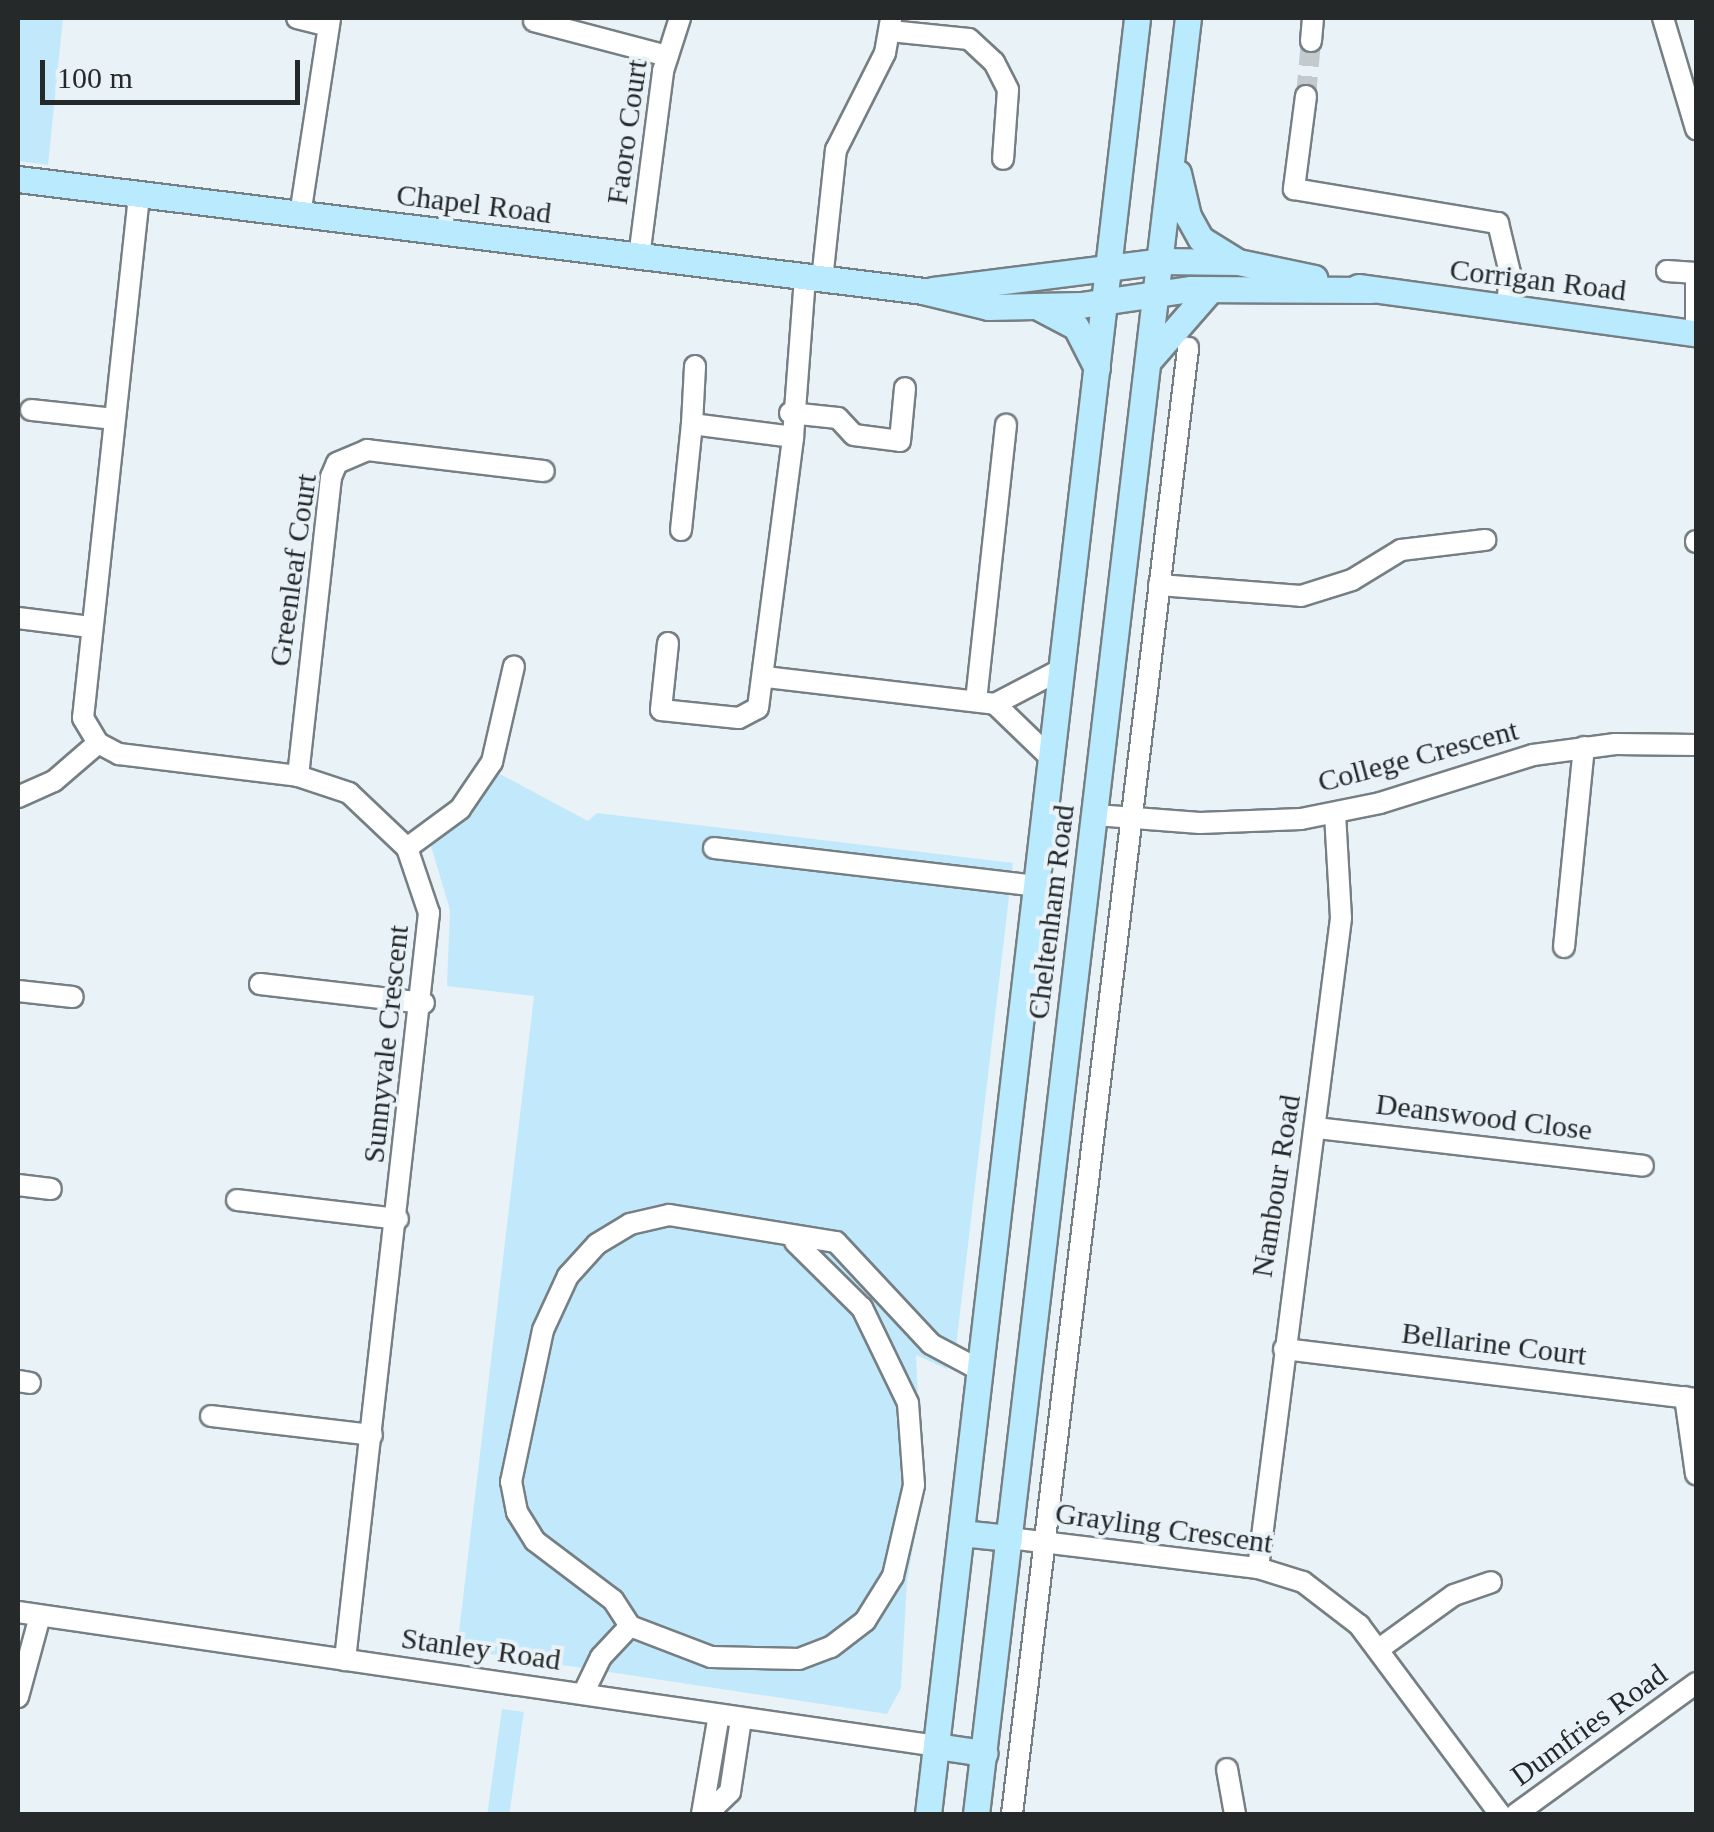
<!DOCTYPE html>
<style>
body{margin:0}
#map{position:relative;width:1714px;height:1832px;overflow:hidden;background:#e9f2f7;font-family:Georgia,serif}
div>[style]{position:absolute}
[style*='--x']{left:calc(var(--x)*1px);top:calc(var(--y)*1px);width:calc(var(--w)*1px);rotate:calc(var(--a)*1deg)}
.green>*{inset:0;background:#c2e9fb;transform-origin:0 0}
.minor-tunnel>*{height:20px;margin-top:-10px;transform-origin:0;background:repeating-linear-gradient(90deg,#c2cace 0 20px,transparent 0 30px)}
.roads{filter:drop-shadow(2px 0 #767f83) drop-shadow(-2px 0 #767f83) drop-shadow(0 2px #767f83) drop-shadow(0 -2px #767f83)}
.minor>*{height:20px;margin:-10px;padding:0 10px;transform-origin:10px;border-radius:10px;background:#fff}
.major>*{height:25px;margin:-12.5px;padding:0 12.5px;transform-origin:12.5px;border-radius:12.5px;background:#baeafe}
span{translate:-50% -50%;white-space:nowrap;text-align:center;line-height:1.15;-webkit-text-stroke:8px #e9f2f7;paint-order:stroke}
.street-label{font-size:30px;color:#25292a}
.frame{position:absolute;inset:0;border:20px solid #25292a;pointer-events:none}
.scale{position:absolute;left:40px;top:60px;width:260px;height:45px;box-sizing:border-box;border:5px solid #25292a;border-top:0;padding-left:12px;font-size:30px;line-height:35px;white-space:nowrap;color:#25292a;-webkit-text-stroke:8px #e9f2f7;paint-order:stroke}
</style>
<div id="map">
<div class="green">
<i style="clip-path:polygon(18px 18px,63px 18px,48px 165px,18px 161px)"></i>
<i style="clip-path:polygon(498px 773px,588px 821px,597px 813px,1013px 863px,956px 1347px,947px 1369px,916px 1355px,922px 1497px,907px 1581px,901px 1688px,887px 1714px,457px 1649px,534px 996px,447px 986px,450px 910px,431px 846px,466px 817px)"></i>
<i style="left:502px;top:1709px;width:22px;height:106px;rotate:8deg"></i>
</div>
<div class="minor-tunnel">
<i style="--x:1306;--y:96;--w:55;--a:-84.8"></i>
</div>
<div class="roads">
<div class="minor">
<i style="--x:297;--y:18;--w:32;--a:14"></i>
<i style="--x:1663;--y:18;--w:116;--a:73.4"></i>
<i style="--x:534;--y:21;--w:138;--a:14.7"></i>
<i style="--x:890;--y:31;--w:79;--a:5.8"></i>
<i style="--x:969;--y:39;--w:34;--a:43"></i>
<i style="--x:994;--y:62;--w:31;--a:63"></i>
<i style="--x:1008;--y:90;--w:69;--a:94.1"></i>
<i style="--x:1311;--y:41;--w:23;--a:-85"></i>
<i style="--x:1306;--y:96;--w:94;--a:97.4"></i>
<i style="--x:1294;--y:189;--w:207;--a:9.5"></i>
<i style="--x:1498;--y:223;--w:51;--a:76.5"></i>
<i style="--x:1510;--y:273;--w:36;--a:95"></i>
<i style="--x:139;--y:196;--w:525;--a:96.12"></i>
<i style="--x:83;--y:718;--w:29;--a:59"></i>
<i style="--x:98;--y:743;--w:24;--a:28"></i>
<i style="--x:119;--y:754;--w:180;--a:7"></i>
<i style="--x:298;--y:776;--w:54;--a:18.4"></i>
<i style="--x:349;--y:793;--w:80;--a:43.5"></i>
<i style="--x:407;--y:848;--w:69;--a:71.3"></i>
<i style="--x:429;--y:913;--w:752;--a:96.42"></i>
<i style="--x:300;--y:215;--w:199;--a:-81.3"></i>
<i style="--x:639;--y:257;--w:188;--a:-82.6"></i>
<i style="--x:663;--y:71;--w:56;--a:-72.2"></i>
<i style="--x:1667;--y:271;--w:29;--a:4"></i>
<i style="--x:822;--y:280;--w:131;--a:-83.9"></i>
<i style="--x:836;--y:150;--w:109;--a:-63.2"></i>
<i style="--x:885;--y:53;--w:36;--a:-80"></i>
<i style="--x:1696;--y:333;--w:54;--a:-90"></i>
<i style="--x:31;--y:410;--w:83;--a:6.2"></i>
<i style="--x:790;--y:413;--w:48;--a:5.9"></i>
<i style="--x:838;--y:418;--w:23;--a:47"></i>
<i style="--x:854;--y:435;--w:46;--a:7.4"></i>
<i style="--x:900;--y:441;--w:53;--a:-84.6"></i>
<i style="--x:692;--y:424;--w:58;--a:-87"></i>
<i style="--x:681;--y:530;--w:107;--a:-84.1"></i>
<i style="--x:692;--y:424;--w:102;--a:7.3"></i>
<i style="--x:1696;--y:542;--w:1;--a:-90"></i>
<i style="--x:1159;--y:585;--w:142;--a:4.4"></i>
<i style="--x:1301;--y:596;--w:53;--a:-17.4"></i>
<i style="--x:1352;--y:580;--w:57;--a:-31.5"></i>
<i style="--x:1401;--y:550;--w:85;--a:-6.8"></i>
<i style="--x:18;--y:618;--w:73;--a:7.1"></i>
<i style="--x:668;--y:643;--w:67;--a:96"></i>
<i style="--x:661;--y:710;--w:78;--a:5.9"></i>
<i style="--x:739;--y:718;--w:21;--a:-28"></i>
<i style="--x:758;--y:708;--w:273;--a:-82.6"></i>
<i style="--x:793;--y:437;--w:159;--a:-85.7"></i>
<i style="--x:766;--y:677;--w:231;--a:6.7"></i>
<i style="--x:995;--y:704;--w:78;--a:44"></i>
<i style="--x:976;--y:701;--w:278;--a:-83.8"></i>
<i style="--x:995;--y:704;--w:76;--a:-27.6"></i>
<i style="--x:298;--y:776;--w:301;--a:-83.7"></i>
<i style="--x:331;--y:477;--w:15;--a:-67"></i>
<i style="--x:337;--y:463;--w:33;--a:-23"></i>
<i style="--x:367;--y:450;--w:178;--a:6.8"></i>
<i style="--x:18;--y:797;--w:39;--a:-24"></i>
<i style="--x:54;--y:781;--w:58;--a:-40.8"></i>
<i style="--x:1096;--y:815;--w:104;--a:4.4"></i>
<i style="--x:1200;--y:823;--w:101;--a:-2.3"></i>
<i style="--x:1301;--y:819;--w:81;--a:-11.4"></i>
<i style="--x:1380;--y:803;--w:160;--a:-17.4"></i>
<i style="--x:1533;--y:755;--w:83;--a:-7.6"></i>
<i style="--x:1615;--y:744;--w:81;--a:0.7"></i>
<i style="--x:407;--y:848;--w:66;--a:-36.3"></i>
<i style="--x:460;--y:809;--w:57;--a:-55.8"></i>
<i style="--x:492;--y:762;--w:98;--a:-77.1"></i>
<i style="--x:714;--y:848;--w:325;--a:6.7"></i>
<i style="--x:1564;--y:947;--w:201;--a:-84.3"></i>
<i style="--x:260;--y:984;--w:165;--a:6.6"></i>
<i style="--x:18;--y:991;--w:55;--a:6.2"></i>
<i style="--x:1317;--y:1128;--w:328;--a:6.6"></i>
<i style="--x:18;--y:1185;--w:33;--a:7"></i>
<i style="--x:237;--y:1200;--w:162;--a:6.7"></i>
<i style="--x:1284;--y:1349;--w:415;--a:6.9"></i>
<i style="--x:18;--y:1381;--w:12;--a:9"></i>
<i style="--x:1685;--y:1397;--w:78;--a:81.9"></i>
<i style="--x:211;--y:1416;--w:162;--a:6.7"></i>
<i style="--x:1009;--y:1538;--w:251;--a:6.9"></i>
<i style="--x:1258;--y:1568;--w:47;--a:17.3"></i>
<i style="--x:1303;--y:1582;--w:71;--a:37.5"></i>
<i style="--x:1359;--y:1625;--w:236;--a:53.3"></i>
<i style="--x:1258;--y:1568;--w:655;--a:-82.72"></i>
<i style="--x:1341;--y:918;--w:105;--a:-93.3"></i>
<i style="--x:18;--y:1612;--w:928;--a:8.3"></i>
<i style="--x:630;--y:1626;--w:87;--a:20.9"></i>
<i style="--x:711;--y:1657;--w:88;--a:1.3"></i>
<i style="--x:799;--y:1659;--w:34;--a:-21"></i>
<i style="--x:831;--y:1647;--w:43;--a:-37.4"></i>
<i style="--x:865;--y:1621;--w:53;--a:-58.1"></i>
<i style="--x:893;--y:1576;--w:93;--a:-77"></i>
<i style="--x:914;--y:1485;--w:82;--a:-94.2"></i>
<i style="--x:908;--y:1403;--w:106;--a:-115.8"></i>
<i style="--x:862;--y:1308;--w:94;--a:-135.4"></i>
<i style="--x:1379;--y:1649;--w:92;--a:-35.8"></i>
<i style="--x:1454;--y:1595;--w:39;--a:-19"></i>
<i style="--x:583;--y:1694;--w:41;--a:-64.1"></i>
<i style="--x:601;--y:1657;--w:42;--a:-46.9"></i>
<i style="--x:630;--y:1626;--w:31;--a:-123"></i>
<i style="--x:613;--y:1600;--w:98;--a:-142.9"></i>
<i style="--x:535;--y:1541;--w:34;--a:-122"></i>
<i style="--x:517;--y:1512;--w:31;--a:-101"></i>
<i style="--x:511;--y:1482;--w:155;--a:-78.1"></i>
<i style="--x:543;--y:1330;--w:60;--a:-65.2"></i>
<i style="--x:568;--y:1276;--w:43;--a:-47.8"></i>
<i style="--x:597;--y:1244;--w:39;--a:-31"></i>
<i style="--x:630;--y:1224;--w:40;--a:-13"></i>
<i style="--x:669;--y:1215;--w:169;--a:9.2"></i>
<i style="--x:836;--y:1242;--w:139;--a:47"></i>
<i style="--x:931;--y:1344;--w:55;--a:28"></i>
<i style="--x:18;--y:1697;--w:84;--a:-74.8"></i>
<i style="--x:1227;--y:1769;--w:46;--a:79.9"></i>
<i style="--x:702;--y:1814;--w:100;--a:-80.3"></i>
<i style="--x:707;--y:1814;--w:32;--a:-44"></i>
<i style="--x:730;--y:1792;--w:74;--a:-81.4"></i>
<i style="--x:1012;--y:1814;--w:1477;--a:-83.15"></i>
<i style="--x:1516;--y:1814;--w:223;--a:-36"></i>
</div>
<div class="major">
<i style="--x:1178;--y:173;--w:44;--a:76.9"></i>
<i style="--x:1188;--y:216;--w:26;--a:61"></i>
<i style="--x:1201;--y:239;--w:39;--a:32"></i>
<i style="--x:18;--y:179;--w:912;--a:7.05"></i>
<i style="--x:923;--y:291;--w:67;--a:13.8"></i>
<i style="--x:988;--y:307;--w:93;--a:-1.2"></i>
<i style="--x:1081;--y:305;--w:111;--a:-8.3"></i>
<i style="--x:1191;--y:289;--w:180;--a:0.3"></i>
<i style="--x:1358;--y:287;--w:341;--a:7.8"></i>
<i style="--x:933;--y:290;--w:230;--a:-7.2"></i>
<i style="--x:1161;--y:261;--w:77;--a:0.7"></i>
<i style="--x:1238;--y:262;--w:78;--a:11.9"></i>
<i style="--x:1038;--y:307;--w:43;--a:27.8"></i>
<i style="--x:1076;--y:327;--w:46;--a:62.9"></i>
<i style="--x:1149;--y:360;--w:94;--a:-48.9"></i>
<i style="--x:961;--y:1533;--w:48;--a:5.9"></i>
<i style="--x:936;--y:1746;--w:49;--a:8.3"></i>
<i style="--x:928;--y:1814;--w:1808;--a:-83.36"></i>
<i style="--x:976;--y:1814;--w:1808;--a:-83.27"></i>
</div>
</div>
<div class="street-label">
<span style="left:627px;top:132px;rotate:-82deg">Faoro Court</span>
<span style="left:474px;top:204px;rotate:7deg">Chapel Road</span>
<span style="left:1538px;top:280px;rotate:7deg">Corrigan Road</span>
<span style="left:293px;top:570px;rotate:-82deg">Greenleaf Court</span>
<span style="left:1418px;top:756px;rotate:-15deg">College Crescent</span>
<span style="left:1051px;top:912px;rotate:-83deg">Cheltenham Road</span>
<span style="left:386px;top:1044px;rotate:-84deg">Sunnyvale Crescent</span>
<span style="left:1484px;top:1117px;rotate:7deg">Deanswood Close</span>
<span style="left:1276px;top:1186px;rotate:-81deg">Nambour Road</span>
<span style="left:1494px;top:1344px;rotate:7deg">Bellarine Court</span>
<span style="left:1164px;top:1528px;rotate:8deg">Grayling Crescent</span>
<span style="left:481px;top:1649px;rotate:8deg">Stanley Road</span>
<span style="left:1589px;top:1725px;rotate:-36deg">Dumfries Road</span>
</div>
<div class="frame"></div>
<div class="scale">100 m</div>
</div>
